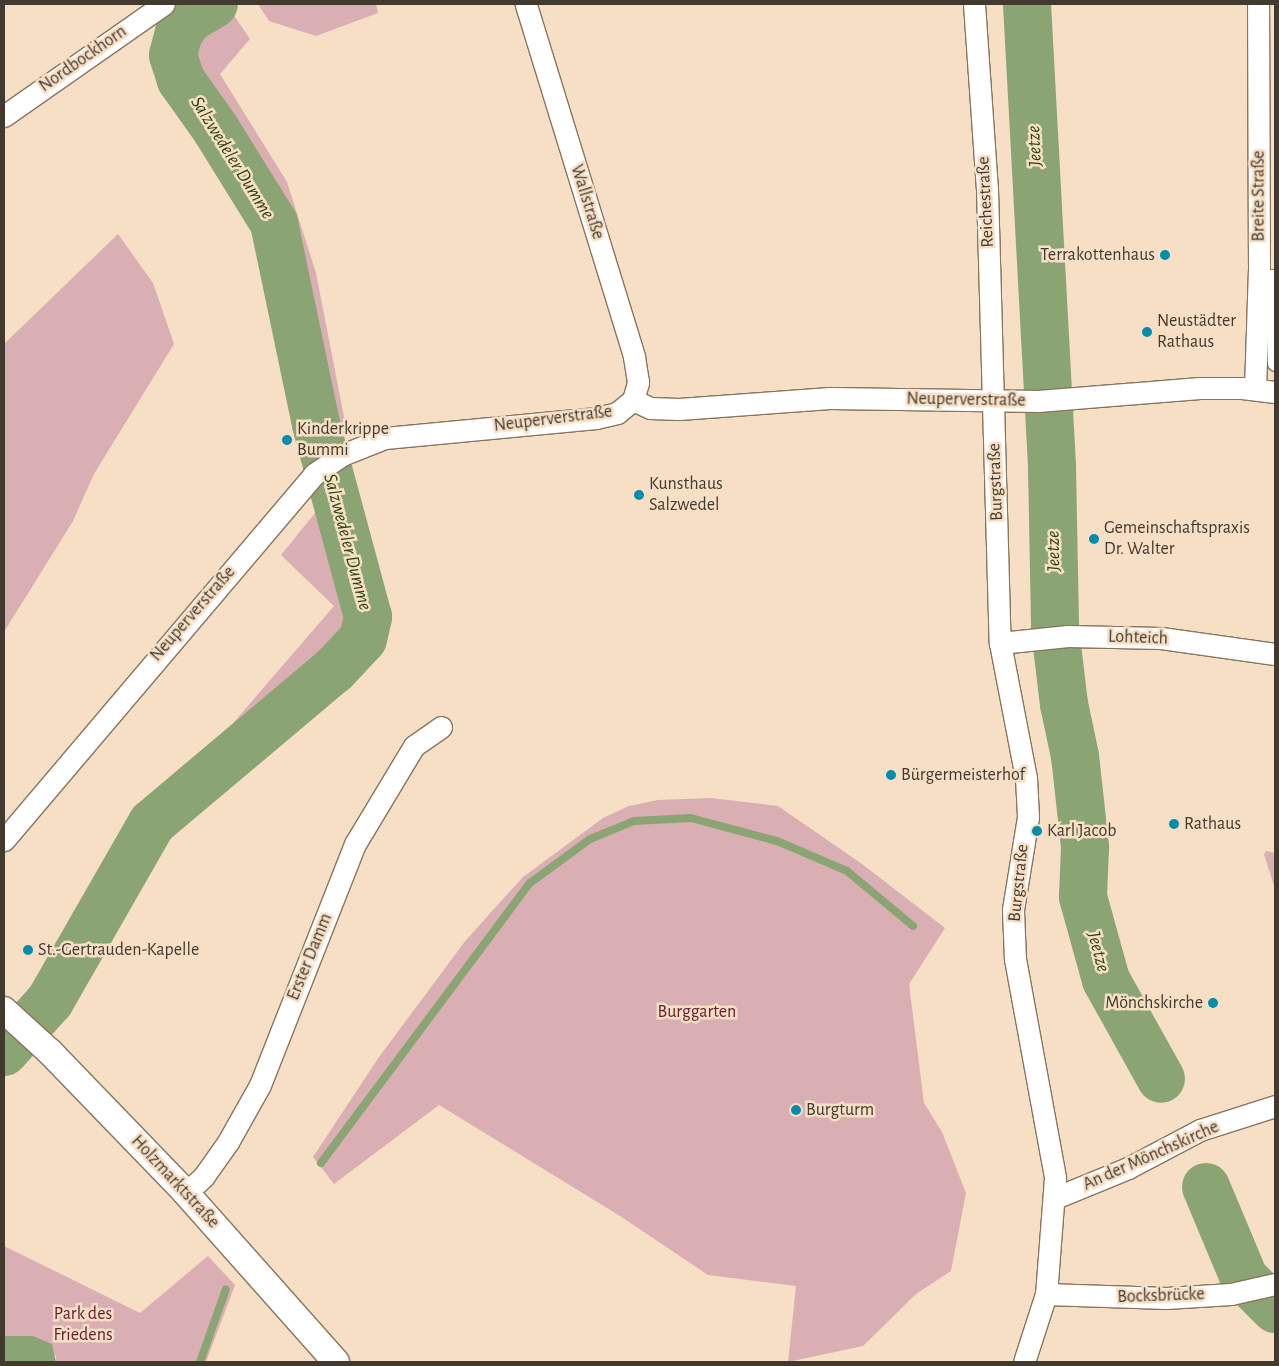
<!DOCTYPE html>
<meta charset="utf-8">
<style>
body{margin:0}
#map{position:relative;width:1279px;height:1366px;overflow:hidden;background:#f6dfc5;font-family:"Alegreya Sans",sans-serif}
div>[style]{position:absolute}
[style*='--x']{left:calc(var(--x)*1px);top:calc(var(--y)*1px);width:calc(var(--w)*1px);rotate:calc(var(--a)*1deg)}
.green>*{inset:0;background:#daafb3}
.water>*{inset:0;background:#8ba474}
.stream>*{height:8px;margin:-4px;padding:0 4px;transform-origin:4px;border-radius:4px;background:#8ba474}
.river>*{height:48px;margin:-24px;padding:0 24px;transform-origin:24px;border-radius:24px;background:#8ba474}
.roads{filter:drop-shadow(1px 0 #89745d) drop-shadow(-1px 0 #89745d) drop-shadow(0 1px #89745d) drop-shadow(0 -1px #89745d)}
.pedestrian>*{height:15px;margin:-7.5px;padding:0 7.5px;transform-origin:7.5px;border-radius:7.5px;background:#fff}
.minor>*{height:21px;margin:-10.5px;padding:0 10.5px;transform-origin:10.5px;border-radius:10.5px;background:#fff}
.tertiary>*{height:26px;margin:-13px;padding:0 13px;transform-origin:13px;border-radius:13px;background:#fff}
.dots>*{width:14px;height:14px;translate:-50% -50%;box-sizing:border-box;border:2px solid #f6dfc5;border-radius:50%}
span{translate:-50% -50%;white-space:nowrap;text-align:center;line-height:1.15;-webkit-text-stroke:5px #f6dfc5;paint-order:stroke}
.street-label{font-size:18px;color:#433a2f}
.poi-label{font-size:18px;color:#433a2f}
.right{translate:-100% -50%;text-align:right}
.left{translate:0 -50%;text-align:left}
.park-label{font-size:18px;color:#68202f}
.water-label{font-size:19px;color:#2c440f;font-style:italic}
.frame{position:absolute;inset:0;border:5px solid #433a2f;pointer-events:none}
</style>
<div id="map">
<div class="green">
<i style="clip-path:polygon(226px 4px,250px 39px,220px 74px,287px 182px,316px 273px,345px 422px,309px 427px,263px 221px,188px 83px,180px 51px,191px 25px)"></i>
<i style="clip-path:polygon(258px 4px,376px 4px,378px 13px,316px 36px,269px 21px)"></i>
<i style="clip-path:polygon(118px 234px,153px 283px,174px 344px,94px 474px,73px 521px,4px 632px,4px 344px)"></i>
<i style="clip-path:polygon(341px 489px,381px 611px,372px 648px,304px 709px,230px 767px,219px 780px,197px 765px,334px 606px,281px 555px,315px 513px)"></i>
<i style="clip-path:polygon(711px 798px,778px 806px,862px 864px,945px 928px,909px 984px,924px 1103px,942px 1132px,966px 1193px,951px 1271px,916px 1294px,863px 1346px,788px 1362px,796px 1286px,708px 1275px,620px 1216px,439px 1105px,334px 1184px,313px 1157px,379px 1057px,466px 940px,523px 877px,603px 818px,629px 806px,658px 800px)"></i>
<i style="clip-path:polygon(1266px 851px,1275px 853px,1275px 889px,1264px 854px)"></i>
<i style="clip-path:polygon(4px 1246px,140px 1313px,208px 1256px,235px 1285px,206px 1362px,56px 1362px,56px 1356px,33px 1336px,4px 1336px)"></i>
</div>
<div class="water">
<i style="clip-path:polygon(202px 4px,226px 4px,191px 25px,180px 51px,188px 83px,182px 97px,164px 70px,167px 38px,180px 19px)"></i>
<i style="clip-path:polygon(4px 1336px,33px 1336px,52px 1344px,56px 1362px,4px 1362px)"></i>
</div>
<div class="stream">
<i style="--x:321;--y:1163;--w:349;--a:-53.3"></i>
<i style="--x:530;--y:883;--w:74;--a:-36.3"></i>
<i style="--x:590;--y:839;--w:48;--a:-22.2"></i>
<i style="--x:634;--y:821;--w:57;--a:-3"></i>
<i style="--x:691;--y:818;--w:89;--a:15"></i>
<i style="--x:777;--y:841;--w:76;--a:23.2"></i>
<i style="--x:847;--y:871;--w:86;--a:39.8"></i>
<i style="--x:200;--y:1362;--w:77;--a:-70.4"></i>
</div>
<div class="river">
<i style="--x:1027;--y:4;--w:464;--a:86.9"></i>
<i style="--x:1052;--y:467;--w:162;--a:88.9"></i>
<i style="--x:1055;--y:629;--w:76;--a:83.2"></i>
<i style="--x:1064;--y:704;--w:53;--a:78.1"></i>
<i style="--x:1075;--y:756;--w:92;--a:83.7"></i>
<i style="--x:1085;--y:847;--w:50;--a:92.3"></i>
<i style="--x:1083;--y:897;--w:86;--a:74.5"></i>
<i style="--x:1106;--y:980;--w:113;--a:60.9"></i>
<i style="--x:4;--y:1052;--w:69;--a:-48"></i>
<i style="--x:50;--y:1001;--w:205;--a:-60.2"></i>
<i style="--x:152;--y:823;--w:238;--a:-40.1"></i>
<i style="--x:334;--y:670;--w:42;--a:-46.9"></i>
<i style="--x:363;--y:639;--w:23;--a:-77"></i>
<i style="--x:368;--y:617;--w:200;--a:-105.1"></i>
<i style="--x:316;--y:424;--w:205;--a:-101.8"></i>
<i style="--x:274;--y:223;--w:112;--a:-121.8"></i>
<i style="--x:215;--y:128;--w:59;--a:-125.3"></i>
<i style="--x:181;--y:80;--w:26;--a:-108"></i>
<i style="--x:173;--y:55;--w:23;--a:-75"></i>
<i style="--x:179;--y:33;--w:17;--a:-54"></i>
<i style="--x:189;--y:19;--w:29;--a:-31"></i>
<i style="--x:1206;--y:1187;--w:99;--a:67.3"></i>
<i style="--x:1244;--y:1278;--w:44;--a:45"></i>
</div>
<div class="roads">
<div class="pedestrian">
<i style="--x:1275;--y:277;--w:3;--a:180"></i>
<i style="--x:1272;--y:277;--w:86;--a:88"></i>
</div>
<div class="minor">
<i style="--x:974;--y:4;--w:185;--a:86"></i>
<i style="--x:987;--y:189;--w:454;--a:88.4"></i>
<i style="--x:1000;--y:643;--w:137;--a:79.1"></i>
<i style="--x:1026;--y:778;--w:39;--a:87"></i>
<i style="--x:1028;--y:817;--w:94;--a:99.2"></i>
<i style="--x:1013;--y:910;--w:49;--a:87.7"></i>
<i style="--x:1015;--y:959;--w:223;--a:79.6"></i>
<i style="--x:1055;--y:1178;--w:116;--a:94.4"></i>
<i style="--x:1046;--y:1294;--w:71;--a:107.9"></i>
<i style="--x:4;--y:116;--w:195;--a:-35"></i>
<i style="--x:1255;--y:389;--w:120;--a:-88.1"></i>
<i style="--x:1259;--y:269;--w:265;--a:-90.2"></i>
<i style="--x:633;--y:400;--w:19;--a:25"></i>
<i style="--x:650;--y:408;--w:29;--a:2"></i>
<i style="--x:679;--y:409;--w:151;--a:-4.2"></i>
<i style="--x:830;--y:398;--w:208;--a:0.8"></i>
<i style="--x:1038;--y:401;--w:162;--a:-4.6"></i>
<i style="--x:1199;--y:388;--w:43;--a:0"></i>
<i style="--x:1242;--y:388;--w:33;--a:7"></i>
<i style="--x:1000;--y:643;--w:68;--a:-5.9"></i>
<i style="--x:1068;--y:636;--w:93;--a:1.2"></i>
<i style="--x:1161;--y:638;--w:115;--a:8"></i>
<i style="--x:4;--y:840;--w:480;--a:-49.7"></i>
<i style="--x:314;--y:474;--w:34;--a:-34"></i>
<i style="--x:342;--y:455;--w:46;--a:-21.6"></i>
<i style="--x:385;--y:438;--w:212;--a:-5.4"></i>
<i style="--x:596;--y:418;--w:22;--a:-13"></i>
<i style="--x:617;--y:413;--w:21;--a:-39"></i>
<i style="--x:633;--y:400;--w:19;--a:-74"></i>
<i style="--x:638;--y:382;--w:26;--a:-99"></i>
<i style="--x:634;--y:356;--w:368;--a:-107.1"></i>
<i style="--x:186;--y:1193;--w:25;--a:-43"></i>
<i style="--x:204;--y:1176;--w:42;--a:-54.8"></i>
<i style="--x:228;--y:1142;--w:65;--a:-60.7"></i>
<i style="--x:260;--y:1085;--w:259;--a:-68.5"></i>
<i style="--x:355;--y:844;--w:114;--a:-59"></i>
<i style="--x:414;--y:746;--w:33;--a:-35"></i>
<i style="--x:1055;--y:1198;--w:79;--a:-22.3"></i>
<i style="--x:1128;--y:1168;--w:81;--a:-27.8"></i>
<i style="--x:1200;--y:1130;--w:79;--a:-17.7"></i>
<i style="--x:1046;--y:1294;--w:120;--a:1.9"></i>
<i style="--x:1166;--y:1298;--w:65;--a:-3.5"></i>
<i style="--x:1231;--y:1294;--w:45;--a:-12.8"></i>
</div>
<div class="tertiary">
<i style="--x:4;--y:1010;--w:62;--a:42.4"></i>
<i style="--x:50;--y:1052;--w:196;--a:46"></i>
<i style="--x:186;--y:1193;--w:226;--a:48.4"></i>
</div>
</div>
<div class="dots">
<i style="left:1165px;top:255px;background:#038dab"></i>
<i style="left:1147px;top:332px;background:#038dab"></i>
<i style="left:287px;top:440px;background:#038dab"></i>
<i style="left:639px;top:495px;background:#038dab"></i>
<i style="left:1094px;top:539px;background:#038dab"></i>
<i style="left:891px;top:775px;background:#038dab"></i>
<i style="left:1174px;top:824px;background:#038dab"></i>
<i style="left:1037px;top:831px;background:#038dab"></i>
<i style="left:28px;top:950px;background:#038dab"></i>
<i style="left:1213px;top:1003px;background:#038dab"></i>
<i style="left:796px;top:1110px;background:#038dab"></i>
</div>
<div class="street-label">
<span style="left:83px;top:59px;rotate:-35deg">Nordbockhorn</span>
<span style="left:1259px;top:196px;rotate:-90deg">Breite Straße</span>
<span style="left:587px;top:202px;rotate:73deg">Wallstraße</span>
<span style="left:986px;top:202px;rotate:-93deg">Reichestraße</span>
<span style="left:966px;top:400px;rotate:1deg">Neuperverstraße</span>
<span style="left:553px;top:419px;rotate:-7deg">Neuperverstraße</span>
<span style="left:996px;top:482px;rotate:-92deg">Burgstraße</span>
<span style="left:193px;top:614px;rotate:-49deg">Neuperverstraße</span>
<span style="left:1138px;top:638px;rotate:2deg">Lohteich</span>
<span style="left:1019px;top:883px;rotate:-84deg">Burgstraße</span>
<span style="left:310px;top:957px;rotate:-68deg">Erster Damm</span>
<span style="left:1151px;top:1156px;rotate:-24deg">An der Mönchskirche</span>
<span style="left:175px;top:1182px;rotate:47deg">Holzmarktstraße</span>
<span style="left:1161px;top:1296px;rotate:-2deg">Bocksbrücke</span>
</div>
<div class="poi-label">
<span class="right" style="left:1155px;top:255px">Terrakottenhaus</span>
<span class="left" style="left:1157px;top:332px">Neustädter<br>Rathaus</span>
<span class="left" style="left:297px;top:440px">Kinderkrippe<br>Bummi</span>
<span class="left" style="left:649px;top:495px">Kunsthaus<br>Salzwedel</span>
<span class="left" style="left:1104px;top:539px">Gemeinschaftspraxis<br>Dr. Walter</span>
<span class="left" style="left:901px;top:775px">Bürgermeisterhof</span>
<span class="left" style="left:1184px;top:824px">Rathaus</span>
<span class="left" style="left:1047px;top:831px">Karl Jacob</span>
<span class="left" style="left:38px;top:950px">St.-Gertrauden-Kapelle</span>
<span class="right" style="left:1203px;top:1003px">Mönchskirche</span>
<span class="left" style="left:806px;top:1110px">Burgturm</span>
</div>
<div class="park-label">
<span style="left:697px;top:1012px">Burggarten</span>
<span style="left:83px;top:1325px">Park des<br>Friedens</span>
</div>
<div class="water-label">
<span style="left:1035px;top:146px;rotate:-93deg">Jeetze</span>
<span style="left:232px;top:158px;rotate:58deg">Salzwedeler Dumme</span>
<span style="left:347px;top:542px;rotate:75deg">Salzwedeler Dumme</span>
<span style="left:1054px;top:551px;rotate:-91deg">Jeetze</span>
<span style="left:1098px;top:952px;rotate:75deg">Jeetze</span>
</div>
<div class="frame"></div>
</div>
